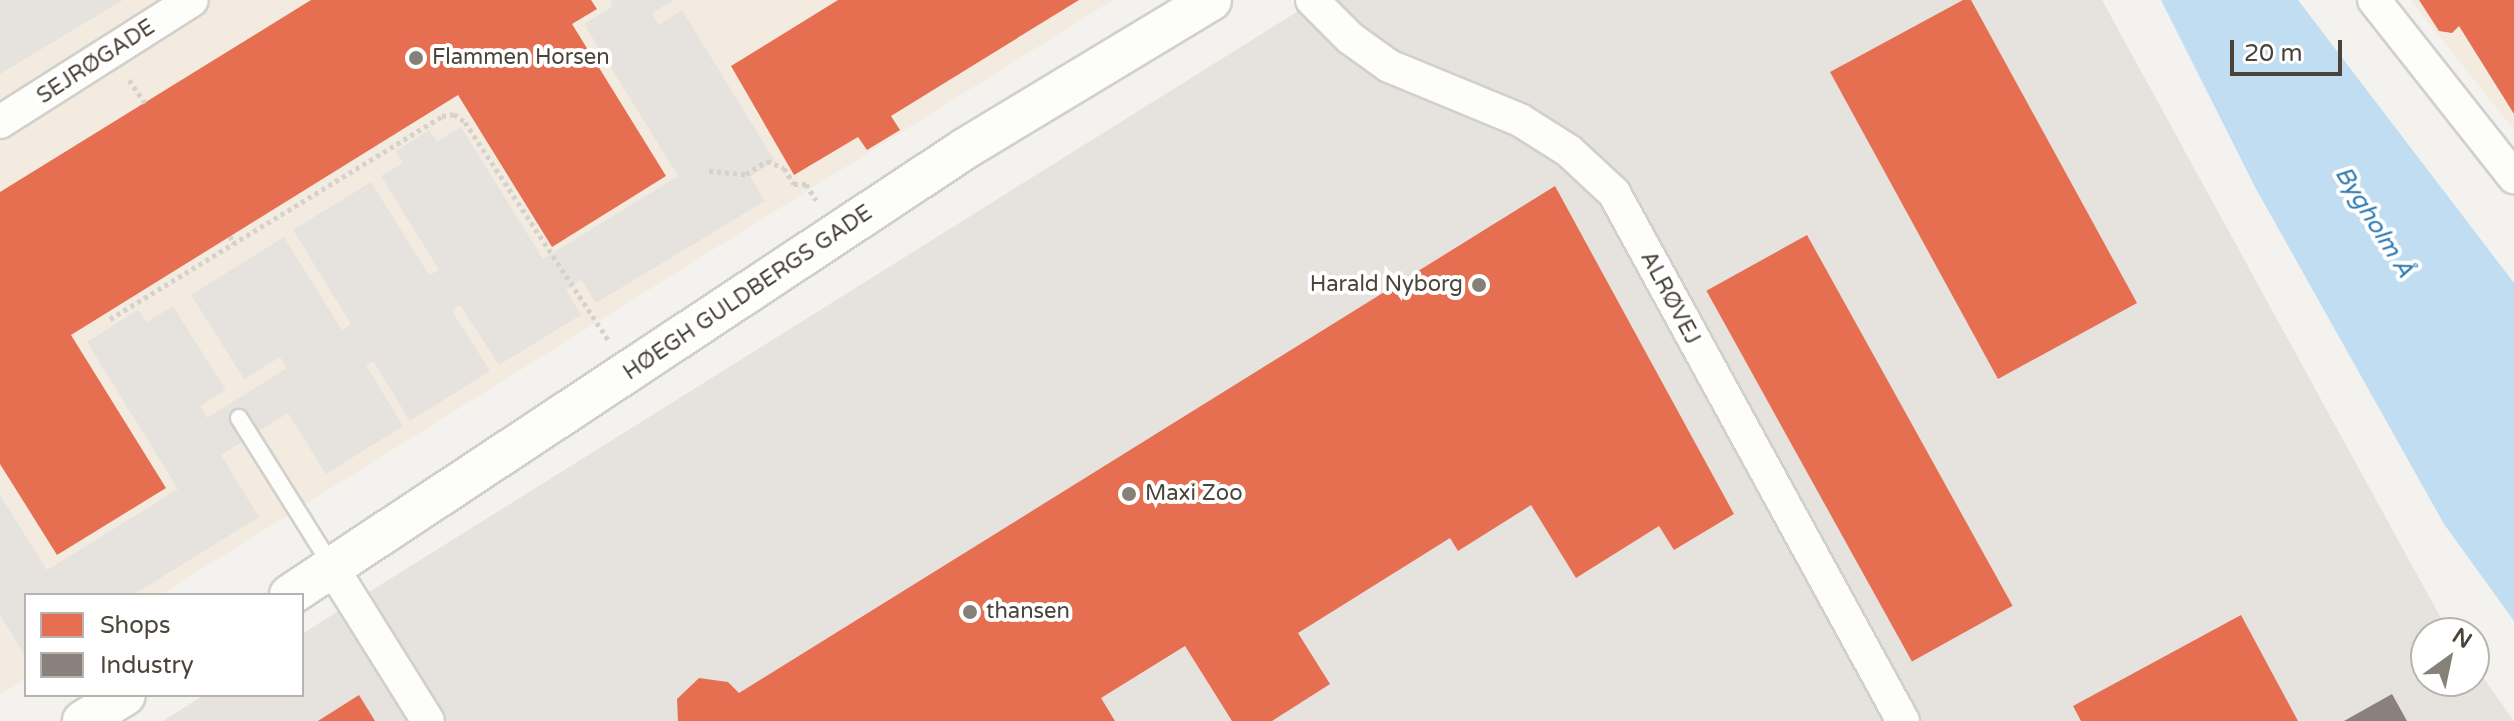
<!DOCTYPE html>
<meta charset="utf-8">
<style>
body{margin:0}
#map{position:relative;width:2514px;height:721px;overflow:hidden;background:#f4f2ee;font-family:"Varela Round",sans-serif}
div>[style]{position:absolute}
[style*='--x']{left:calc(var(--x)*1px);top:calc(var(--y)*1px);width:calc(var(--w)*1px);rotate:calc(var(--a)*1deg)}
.commercial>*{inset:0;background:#f3ebdf}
.industrial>*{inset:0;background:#e6e2de}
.parking>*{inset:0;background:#e6e3df;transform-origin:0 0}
.water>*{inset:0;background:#c0ddf1}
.shops>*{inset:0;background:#e76f51;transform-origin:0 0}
.industry>*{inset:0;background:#8a817c}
.path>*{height:5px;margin-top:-2.5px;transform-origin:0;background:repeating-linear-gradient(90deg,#d3d2cc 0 4px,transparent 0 8px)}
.roads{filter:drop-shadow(2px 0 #d2d0cb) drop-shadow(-2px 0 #d2d0cb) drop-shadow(0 2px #d2d0cb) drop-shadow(0 -2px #d2d0cb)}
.service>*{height:16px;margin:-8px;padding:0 8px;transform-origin:8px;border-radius:8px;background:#fdfdfc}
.minor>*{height:32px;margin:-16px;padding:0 16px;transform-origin:16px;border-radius:16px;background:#fdfdfc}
.tertiary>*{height:40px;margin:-20px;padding:0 20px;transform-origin:20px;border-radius:20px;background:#fdfdfc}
.dots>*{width:22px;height:22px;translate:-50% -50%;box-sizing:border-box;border:4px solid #fff;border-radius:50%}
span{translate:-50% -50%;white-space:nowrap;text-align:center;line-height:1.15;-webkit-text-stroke:8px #fff;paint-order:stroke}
.poi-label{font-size:22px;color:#4b4439}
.left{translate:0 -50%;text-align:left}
.right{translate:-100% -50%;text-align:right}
.street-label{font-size:22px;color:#4b4439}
.water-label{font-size:24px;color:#2e7ab2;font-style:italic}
.legend{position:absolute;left:24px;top:593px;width:280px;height:104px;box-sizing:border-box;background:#fff;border:2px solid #b7b4b0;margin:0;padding:10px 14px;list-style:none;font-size:24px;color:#4b4439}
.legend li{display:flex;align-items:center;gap:16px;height:40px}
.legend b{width:40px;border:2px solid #b7b4b0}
.north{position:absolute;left:2410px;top:617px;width:80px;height:80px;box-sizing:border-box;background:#fff;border:2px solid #b7b4b0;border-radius:50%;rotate:33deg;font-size:22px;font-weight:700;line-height:32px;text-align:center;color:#4b4439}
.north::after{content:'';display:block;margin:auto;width:28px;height:36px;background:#868178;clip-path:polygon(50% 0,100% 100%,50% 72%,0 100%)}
.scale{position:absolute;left:2230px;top:40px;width:112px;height:36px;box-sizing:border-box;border:4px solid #4b4439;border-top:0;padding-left:10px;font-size:24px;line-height:28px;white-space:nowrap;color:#4b4439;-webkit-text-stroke:6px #fff;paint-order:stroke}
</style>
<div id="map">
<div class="commercial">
<i style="clip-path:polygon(0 0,1113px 0,160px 595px,26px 595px,26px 679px,0 695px)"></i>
<i style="clip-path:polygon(2410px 0,2514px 0,2514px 130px)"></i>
</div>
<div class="industrial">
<i style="clip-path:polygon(1316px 0,2102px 0,2449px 633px,2426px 633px,2426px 681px,2474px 681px,2474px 665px,2514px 721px,163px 721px,204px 695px,302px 695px,302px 634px)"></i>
</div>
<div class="parking">
<i style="clip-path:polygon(0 0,123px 0,0 74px)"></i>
<i style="clip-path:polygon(610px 0,674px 0,652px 13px,659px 25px,682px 10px,775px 161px,750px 177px,765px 201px,596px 303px,581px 280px,566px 290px,581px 315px,499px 365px,460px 305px,452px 311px,490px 371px,410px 421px,373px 361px,366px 365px,403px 426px,326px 474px,288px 413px,221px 455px,259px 517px,133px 595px,26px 595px,26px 657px,0 615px,0 495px,47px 570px,178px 489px,87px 342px,138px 310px,147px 322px,173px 306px,226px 390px,200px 406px,207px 418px,287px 368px,280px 357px,244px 379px,191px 295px,284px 237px,342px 330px,351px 324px,293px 230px,371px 182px,429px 275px,439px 270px,381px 176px,403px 163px,396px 151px,429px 130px,437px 142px,461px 127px,543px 259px,678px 176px,584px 24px,613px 6px)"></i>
<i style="clip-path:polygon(1815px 0,1873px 0,1752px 72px,1736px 46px)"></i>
<i style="clip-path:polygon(1971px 0,2014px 0,2188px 334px,2200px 327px,2254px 414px,2205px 415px,2152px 439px,2108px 495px,2058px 515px,2002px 502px,1961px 444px,1998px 379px)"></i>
<i style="clip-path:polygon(1328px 91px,1394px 196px,550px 721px,497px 721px,447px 640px)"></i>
<i style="left:2316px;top:565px;width:141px;height:31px;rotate:61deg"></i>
<i style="left:1448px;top:566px;width:117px;height:31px;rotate:59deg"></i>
<i style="clip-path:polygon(1631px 657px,1656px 702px,1623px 721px,1519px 721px)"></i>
</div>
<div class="water">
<i style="clip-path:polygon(2161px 0,2298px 0,2514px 283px,2514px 621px,2444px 524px,2255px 187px)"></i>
</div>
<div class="shops">
<i style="clip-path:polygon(311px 0,591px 0,597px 9px,572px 24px,666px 176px,552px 247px,458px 95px,71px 335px,166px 488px,57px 555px,0 464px,0 192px)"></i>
<i style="clip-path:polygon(838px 0,1079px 0,891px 116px,900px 130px,867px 150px,858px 137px,794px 175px,731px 66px)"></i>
<i style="clip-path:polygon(1963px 0,1971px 0,2137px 303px,1998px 379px,1830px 72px)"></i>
<i style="clip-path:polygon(2419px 0,2514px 0,2514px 114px,2459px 26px,2452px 33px,2439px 31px)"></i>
<i style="clip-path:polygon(1555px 186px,1734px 514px,1674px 550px,1659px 526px,1576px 578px,1531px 505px,1458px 551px,1450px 538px,1298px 633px,1330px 684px,1272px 721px,1232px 721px,1185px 646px,1101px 698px,1115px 721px,678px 721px,677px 699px,699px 678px,728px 682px,739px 693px)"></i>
<i style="left:1807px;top:235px;width:424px;height:115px;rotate:61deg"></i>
<i style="clip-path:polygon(2241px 615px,2298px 721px,2081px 721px,2073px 706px)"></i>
<i style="clip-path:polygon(359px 695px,375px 721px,318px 721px)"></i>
</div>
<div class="industry">
<i style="clip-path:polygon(2392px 694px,2407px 721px,2344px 721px)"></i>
</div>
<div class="path">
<i style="--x:129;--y:80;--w:28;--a:55"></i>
<i style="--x:709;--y:171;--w:37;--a:5"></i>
<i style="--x:746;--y:174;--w:25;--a:-32"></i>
<i style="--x:767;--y:161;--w:18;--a:22"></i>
<i style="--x:784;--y:168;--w:19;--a:58"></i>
<i style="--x:794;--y:184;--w:12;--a:0"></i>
<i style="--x:806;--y:184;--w:19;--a:58"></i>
<i style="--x:230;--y:236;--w:9;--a:69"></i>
<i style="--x:110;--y:319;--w:389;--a:-31.4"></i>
<i style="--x:442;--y:116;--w:12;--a:-9"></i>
<i style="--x:454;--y:114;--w:14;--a:36"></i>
<i style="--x:465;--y:122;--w:262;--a:56.7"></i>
</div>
<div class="roads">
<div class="service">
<i style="--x:239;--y:418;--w:175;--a:57.9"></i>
</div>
<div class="minor">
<i style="--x:1312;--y:0;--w:54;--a:45"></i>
<i style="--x:1350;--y:38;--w:48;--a:35.7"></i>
<i style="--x:1389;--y:66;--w:142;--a:22.4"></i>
<i style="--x:1520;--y:120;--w:58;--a:32.3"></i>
<i style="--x:1569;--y:151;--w:62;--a:43"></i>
<i style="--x:1614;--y:193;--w:602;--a:61.31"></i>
<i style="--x:2374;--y:0;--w:226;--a:51.7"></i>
<i style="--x:0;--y:122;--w:227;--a:-32.4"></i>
<i style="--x:333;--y:569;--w:179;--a:58"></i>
</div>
<div class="tertiary">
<i style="--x:290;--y:595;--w:810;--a:-33.47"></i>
<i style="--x:966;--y:148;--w:286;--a:-31.1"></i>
<i style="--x:83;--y:721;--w:49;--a:-31.8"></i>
</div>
</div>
<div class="dots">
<i style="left:416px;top:58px;background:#868178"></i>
<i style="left:1479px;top:285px;background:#868178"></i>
<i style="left:1129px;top:494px;background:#868178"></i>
<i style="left:970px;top:612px;background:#868178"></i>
</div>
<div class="poi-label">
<span class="left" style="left:432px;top:58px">Flammen Horsen</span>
<span class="right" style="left:1463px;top:285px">Harald Nyborg</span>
<span class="left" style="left:1145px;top:494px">Maxi Zoo</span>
<span class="left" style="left:986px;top:612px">thansen</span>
</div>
<div class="street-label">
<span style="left:96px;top:62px;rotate:-33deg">SEJRØGADE</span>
<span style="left:748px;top:293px;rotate:-34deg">HØEGH GULDBERGS GADE</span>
<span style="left:1670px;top:298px;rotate:62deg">ALRØVEJ</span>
</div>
<div class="water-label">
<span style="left:2374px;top:222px;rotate:58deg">Bygholm Å</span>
</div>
<ul class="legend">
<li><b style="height:22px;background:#e76f51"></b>Shops</li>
<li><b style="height:22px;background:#8a817c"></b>Industry</li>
</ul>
<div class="north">N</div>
<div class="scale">20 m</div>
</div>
